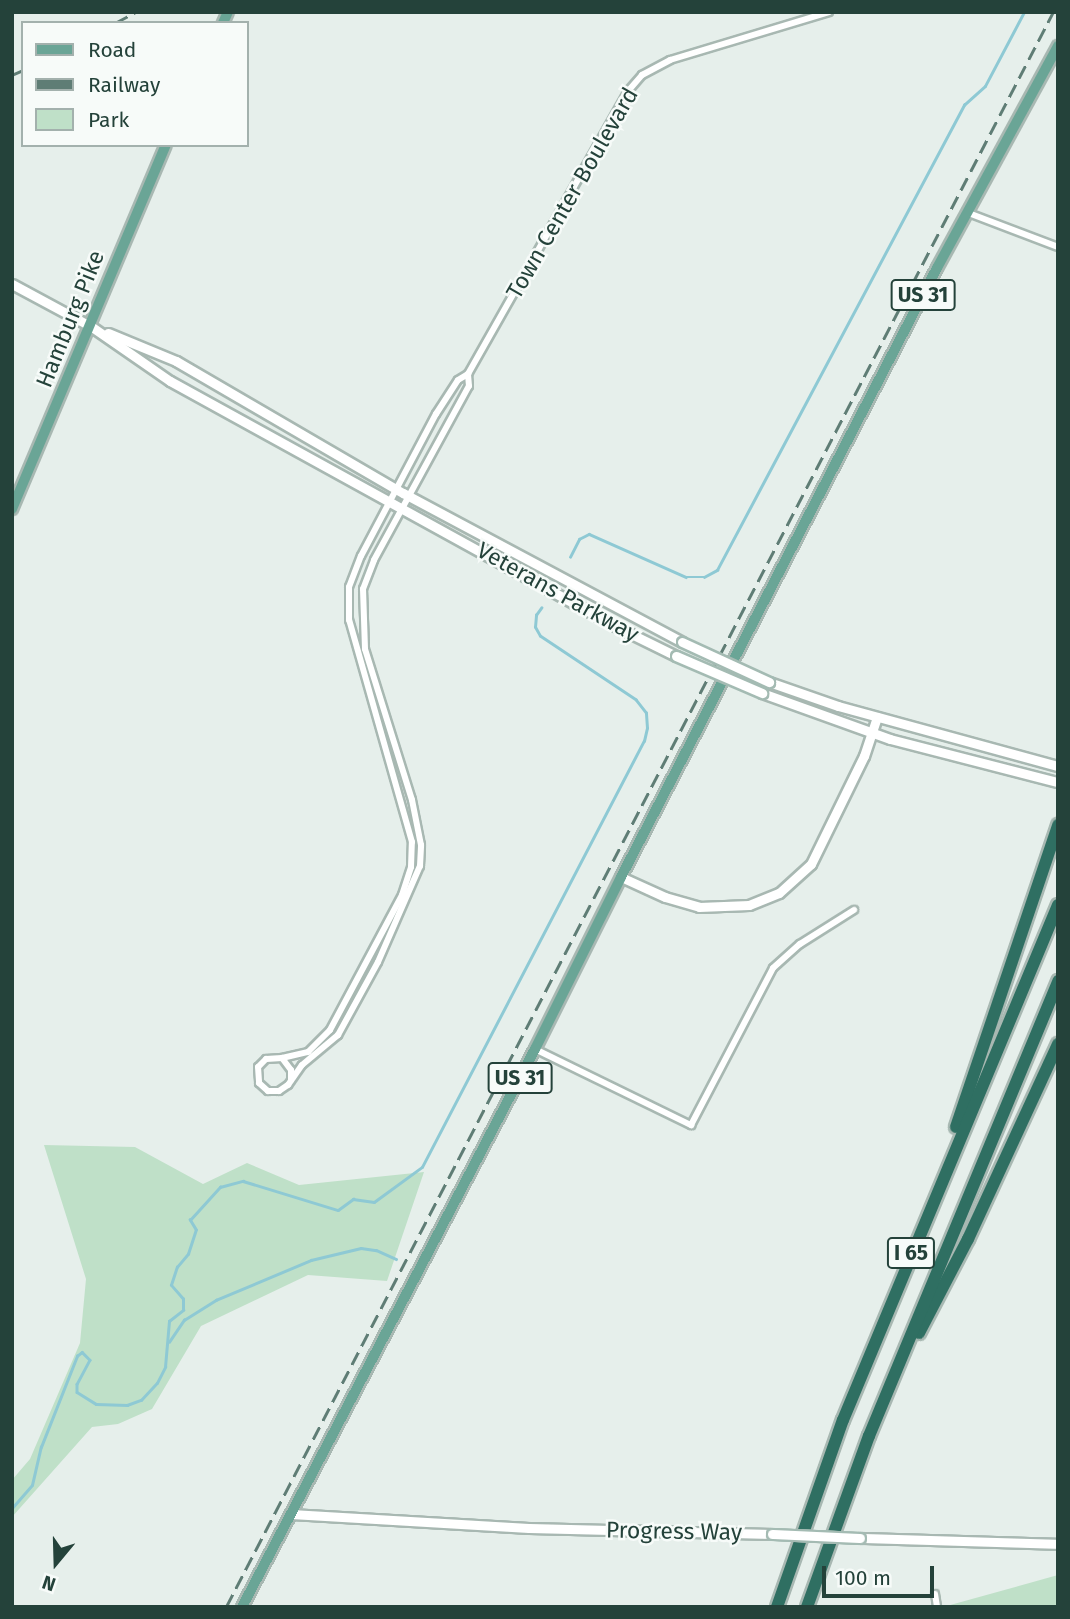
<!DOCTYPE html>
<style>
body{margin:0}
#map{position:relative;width:1070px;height:1619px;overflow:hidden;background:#e6efeb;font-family:"Fira Sans",sans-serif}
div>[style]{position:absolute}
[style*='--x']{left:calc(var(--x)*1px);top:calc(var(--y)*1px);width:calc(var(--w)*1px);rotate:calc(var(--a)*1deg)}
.green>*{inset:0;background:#bfe0c8}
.stream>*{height:2.5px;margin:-1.25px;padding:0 1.25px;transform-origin:1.25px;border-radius:1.25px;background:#8ec9d4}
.roads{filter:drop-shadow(2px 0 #a8b8b2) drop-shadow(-2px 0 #a8b8b2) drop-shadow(0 2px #a8b8b2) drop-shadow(0 -2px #a8b8b2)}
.street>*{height:6px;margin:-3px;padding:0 3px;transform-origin:3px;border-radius:3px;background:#fff}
.secondary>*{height:9px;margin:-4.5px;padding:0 4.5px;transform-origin:4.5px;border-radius:4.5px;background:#fff}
.primary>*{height:10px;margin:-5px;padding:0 5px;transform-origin:5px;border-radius:5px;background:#6aa596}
.highway>*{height:12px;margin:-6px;padding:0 6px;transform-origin:6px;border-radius:6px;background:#2f6f62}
.rail>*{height:2.5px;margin-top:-1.25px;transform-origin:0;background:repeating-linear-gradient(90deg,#5f7d75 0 14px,transparent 0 21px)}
.bridges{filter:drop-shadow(2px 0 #a4bbb3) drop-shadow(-2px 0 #a4bbb3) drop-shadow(0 2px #a4bbb3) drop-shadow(0 -2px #a4bbb3)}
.secondary-bridge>*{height:9px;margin:-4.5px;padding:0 4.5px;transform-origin:4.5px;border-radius:4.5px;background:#fff}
span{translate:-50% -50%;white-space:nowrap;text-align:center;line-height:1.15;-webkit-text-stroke:5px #f7fbf9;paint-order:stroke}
.shield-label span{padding:2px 5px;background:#f7fbf9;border:2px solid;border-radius:5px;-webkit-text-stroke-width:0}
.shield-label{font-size:21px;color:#24423a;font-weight:700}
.street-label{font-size:23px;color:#24423a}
.frame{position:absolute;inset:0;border:14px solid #24423a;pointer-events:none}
.legend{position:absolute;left:21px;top:21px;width:228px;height:126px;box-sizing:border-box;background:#f7fbf9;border:2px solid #a3b1ad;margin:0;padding:9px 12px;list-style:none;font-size:21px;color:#24423a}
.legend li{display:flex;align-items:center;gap:14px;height:35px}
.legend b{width:35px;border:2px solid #a3b1ad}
.north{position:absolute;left:21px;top:1528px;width:70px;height:70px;-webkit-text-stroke:5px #f7fbf9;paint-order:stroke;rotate:199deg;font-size:19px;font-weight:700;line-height:28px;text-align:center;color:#24423a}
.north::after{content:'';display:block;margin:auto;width:24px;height:32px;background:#24423a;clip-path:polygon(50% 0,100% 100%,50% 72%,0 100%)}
.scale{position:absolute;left:822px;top:1566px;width:112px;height:32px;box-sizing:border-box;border:4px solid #24423a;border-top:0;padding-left:9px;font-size:21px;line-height:24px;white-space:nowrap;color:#24423a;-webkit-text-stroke:5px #f7fbf9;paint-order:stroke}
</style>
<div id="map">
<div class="green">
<i style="clip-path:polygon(44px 1145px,135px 1147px,203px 1184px,247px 1163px,299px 1185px,424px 1172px,387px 1281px,308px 1275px,201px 1326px,152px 1409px,118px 1424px,92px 1427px,12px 1517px,12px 1480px,30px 1459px,80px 1343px,86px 1279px)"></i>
<i style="clip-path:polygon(1058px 1575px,1058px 1607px,943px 1607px)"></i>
</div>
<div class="stream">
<i style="--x:570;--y:557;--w:20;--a:-63"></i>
<i style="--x:579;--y:539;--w:11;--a:-27"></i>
<i style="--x:589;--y:534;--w:106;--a:23.9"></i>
<i style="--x:686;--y:577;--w:18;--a:0"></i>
<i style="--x:704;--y:577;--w:15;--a:-28"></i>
<i style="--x:717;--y:570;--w:527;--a:-62.02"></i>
<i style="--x:964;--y:105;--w:28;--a:-42"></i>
<i style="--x:985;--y:86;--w:84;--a:-62.2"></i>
<i style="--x:169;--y:1342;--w:27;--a:-56"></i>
<i style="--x:184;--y:1320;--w:38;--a:-32"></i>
<i style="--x:216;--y:1300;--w:103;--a:-22.8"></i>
<i style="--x:311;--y:1260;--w:51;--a:-13.5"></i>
<i style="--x:361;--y:1248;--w:15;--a:8"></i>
<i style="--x:376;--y:1250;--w:22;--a:24"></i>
<i style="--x:12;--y:1508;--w:30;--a:-49"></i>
<i style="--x:32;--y:1485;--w:39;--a:-77"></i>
<i style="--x:41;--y:1447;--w:98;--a:-68.4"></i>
<i style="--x:77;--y:1356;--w:6;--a:-39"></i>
<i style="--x:82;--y:1352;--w:11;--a:45"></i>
<i style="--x:90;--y:1360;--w:27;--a:118"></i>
<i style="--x:77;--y:1384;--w:8;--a:90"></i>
<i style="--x:77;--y:1392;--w:22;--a:32"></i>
<i style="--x:96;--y:1404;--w:31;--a:2"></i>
<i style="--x:127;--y:1405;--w:15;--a:-20"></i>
<i style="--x:141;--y:1400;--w:23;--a:-47"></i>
<i style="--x:157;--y:1383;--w:18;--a:-63"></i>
<i style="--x:165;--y:1367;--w:46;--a:-85"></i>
<i style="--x:169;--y:1321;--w:18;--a:-38"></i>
<i style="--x:183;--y:1310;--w:11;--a:-90"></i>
<i style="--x:183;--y:1299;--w:18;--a:-131"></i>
<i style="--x:171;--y:1285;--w:19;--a:-72"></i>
<i style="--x:177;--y:1267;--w:17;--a:-50"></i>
<i style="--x:188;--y:1254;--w:25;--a:-72"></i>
<i style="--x:196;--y:1230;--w:12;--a:-121"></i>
<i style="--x:190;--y:1220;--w:45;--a:-47.7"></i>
<i style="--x:220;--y:1187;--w:24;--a:-15"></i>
<i style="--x:243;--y:1181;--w:99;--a:17"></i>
<i style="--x:338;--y:1210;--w:19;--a:-36"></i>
<i style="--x:353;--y:1199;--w:21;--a:8"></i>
<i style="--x:374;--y:1202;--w:59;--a:-36.1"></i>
<i style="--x:422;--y:1167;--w:480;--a:-62.5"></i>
<i style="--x:644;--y:741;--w:13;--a:-77"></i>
<i style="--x:647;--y:728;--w:15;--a:-94"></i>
<i style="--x:646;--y:713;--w:16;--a:-128"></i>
<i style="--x:636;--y:700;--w:115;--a:-146.3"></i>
<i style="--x:540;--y:636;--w:10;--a:-119"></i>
<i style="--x:535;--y:627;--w:12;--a:-85"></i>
<i style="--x:536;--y:615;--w:9;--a:-54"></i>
</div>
<div class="roads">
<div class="street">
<i style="--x:966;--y:212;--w:98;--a:20.8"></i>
<i style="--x:535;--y:1049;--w:174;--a:26"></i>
<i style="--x:691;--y:1125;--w:177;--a:-62.4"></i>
<i style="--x:773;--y:968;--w:36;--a:-42"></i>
<i style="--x:800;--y:944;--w:64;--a:-32.2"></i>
<i style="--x:282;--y:1058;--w:27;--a:-13"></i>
<i style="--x:308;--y:1052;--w:31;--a:-45"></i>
<i style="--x:330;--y:1030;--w:153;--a:-61.9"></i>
<i style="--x:402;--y:895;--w:29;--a:-72"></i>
<i style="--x:411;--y:867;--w:25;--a:-88"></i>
<i style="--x:412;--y:842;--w:231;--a:-105.8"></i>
<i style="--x:349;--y:620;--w:33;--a:-90"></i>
<i style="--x:349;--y:587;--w:33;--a:-69"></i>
<i style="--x:361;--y:556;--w:161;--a:-62.2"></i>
<i style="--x:436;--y:414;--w:40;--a:-57.1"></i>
<i style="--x:458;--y:380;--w:12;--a:-31"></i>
<i style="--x:468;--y:374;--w:326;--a:-60.5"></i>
<i style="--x:629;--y:90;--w:20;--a:-49"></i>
<i style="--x:642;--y:75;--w:32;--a:-28"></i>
<i style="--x:670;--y:60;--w:166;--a:-16.8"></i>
<i style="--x:291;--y:1080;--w:10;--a:-90"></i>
<i style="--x:291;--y:1070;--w:15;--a:-127"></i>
<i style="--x:282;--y:1058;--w:16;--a:176"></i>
<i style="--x:266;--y:1059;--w:11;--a:135"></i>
<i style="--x:258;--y:1067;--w:16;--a:86"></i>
<i style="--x:259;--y:1083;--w:12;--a:42"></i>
<i style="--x:268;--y:1091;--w:11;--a:0"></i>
<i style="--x:279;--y:1091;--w:11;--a:-34"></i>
<i style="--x:288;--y:1085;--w:24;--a:-55"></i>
<i style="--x:302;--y:1065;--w:47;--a:-39.8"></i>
<i style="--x:338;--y:1035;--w:83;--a:-61.3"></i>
<i style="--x:378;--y:962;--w:105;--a:-66.4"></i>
<i style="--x:420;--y:866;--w:21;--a:-87"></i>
<i style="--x:421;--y:845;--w:46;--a:-101.3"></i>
<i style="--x:412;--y:800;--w:158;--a:-107.3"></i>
<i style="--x:365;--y:649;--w:60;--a:-91.9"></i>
<i style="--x:363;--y:589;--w:31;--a:-69"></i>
<i style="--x:374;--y:560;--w:198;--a:-61.4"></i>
<i style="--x:469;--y:386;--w:12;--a:-95"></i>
<i style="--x:935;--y:1594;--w:13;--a:81"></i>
</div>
<div class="secondary">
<i style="--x:12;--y:284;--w:91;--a:28.3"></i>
<i style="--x:92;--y:327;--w:95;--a:34.7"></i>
<i style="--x:170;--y:381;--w:508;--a:28.84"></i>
<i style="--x:615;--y:626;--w:68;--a:26.2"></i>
<i style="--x:108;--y:333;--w:74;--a:22.4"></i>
<i style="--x:176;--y:361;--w:263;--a:30.2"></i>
<i style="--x:403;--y:493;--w:316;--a:28.1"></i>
<i style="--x:769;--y:682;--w:73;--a:19.2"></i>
<i style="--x:838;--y:706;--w:228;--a:15.3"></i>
<i style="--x:762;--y:693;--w:136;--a:19.8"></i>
<i style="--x:890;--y:739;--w:173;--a:14.4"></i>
<i style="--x:621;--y:877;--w:48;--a:24.4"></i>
<i style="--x:665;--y:897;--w:35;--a:16"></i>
<i style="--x:699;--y:907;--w:50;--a:-2.3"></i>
<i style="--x:749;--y:905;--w:32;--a:-22"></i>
<i style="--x:779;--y:893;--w:43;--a:-42.2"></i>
<i style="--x:811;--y:864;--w:120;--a:-63.9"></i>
<i style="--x:864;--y:756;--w:41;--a:-71.6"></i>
<i style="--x:291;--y:1514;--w:238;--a:3.4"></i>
<i style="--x:529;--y:1528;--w:243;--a:1.4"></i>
<i style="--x:860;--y:1538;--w:198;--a:1.7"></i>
</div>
<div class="primary">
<i style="--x:223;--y:23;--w:12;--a:-66"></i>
<i style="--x:12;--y:509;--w:395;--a:-67.1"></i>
<i style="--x:242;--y:1607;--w:630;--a:-62.3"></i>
<i style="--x:535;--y:1049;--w:192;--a:-63.4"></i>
<i style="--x:621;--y:877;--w:686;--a:-62.58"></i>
<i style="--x:937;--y:268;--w:253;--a:-61.4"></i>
</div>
<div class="highway">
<i style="--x:956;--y:1127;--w:319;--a:-71.3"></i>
<i style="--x:919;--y:1333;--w:106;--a:-62.5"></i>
<i style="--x:968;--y:1239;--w:215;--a:-65.2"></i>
<i style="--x:777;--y:1607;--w:198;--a:-70.6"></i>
<i style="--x:843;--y:1420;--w:558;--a:-67.34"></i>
<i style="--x:807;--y:1607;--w:182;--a:-70.1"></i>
<i style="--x:869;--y:1436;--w:493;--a:-67.4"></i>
</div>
</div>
<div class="rail">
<i style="--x:115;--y:23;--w:24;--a:-28"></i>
<i style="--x:12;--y:75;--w:12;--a:-24"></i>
<i style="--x:226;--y:1607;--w:1797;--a:-62.59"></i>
</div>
<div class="bridges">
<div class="secondary-bridge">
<i style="--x:682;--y:642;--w:96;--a:24.7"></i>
<i style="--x:676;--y:656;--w:94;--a:23.3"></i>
<i style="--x:772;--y:1534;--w:88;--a:2.6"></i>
</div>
</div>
<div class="shield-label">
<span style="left:923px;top:295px">US 31</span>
<span style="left:520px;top:1078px">US 31</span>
<span style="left:911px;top:1253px">I 65</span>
</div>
<div class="street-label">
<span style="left:572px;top:193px;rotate:-60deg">Town Center Boulevard</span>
<span style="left:70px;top:319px;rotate:-68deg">Hamburg Pike</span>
<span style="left:558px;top:592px;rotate:29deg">Veterans Parkway</span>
<span style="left:674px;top:1531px;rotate:1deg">Progress Way</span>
</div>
<div class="frame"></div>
<ul class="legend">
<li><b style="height:9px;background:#6aa596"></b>Road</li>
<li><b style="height:9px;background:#5f7d75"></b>Railway</li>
<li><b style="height:19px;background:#bfe0c8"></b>Park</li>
</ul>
<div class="north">N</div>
<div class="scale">100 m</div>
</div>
